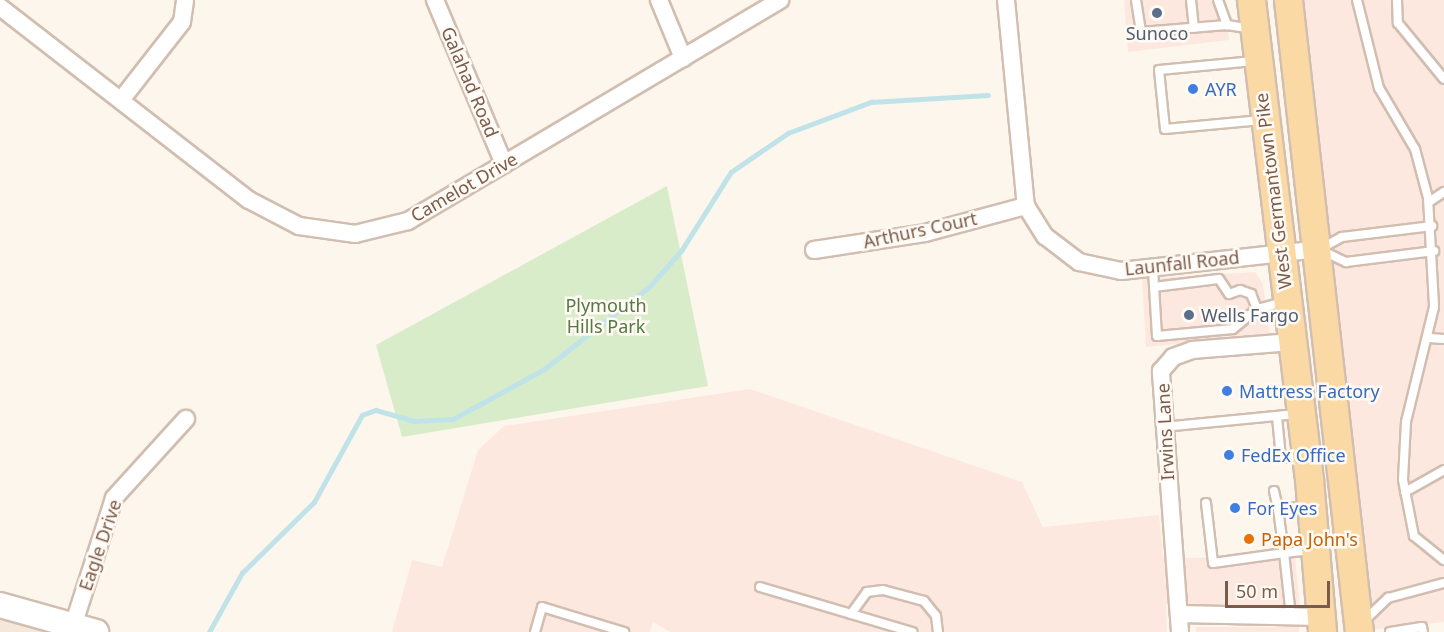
<!DOCTYPE html>
<style>
body{margin:0}
#map{position:relative;width:1444px;height:632px;overflow:hidden;background:#fdf6ec;font-family:"Noto Sans",sans-serif}
div>[style]{position:absolute}
[style*='--x']{left:calc(var(--x)*1px);top:calc(var(--y)*1px);width:calc(var(--w)*1px);rotate:calc(var(--a)*1deg)}
.residential>*{inset:0;background:#f5e8da}
.commercial>*{inset:0;background:#fde8e0;transform-origin:0 0}
.green>*{inset:0;background:#d8ecc9}
.stream>*{height:4.5px;margin:-2.25px;padding:0 2.25px;transform-origin:2.25px;border-radius:2.25px;background:#bfe3e8}
.roads{filter:drop-shadow(2px 0 #d1beb0) drop-shadow(-2px 0 #d1beb0) drop-shadow(0 2px #d1beb0) drop-shadow(0 -2px #d1beb0)}
.lane>*{height:8px;margin:-4px;padding:0 4px;transform-origin:4px;border-radius:4px;background:#fff}
.street>*{height:16px;margin:-8px;padding:0 8px;transform-origin:8px;border-radius:8px;background:#fff}
.secondary>*{height:24px;margin:-12px;padding:0 12px;transform-origin:12px;border-radius:12px;background:#fff}
.primary>*{height:27px;margin:-13.5px;padding:0 13.5px;transform-origin:13.5px;border-radius:13.5px;background:#fbd9a5}
.dots>*{width:16px;height:16px;translate:-50% -50%;box-sizing:border-box;border:3px solid #fffaf3;border-radius:50%}
span{translate:-50% -50%;white-space:nowrap;text-align:center;line-height:1.15;-webkit-text-stroke:5px #fffaf3;paint-order:stroke}
.service-label{font-size:18px;color:#4e5e75}
.left{translate:0 -50%;text-align:left}
.street-label{font-size:18px;color:#7a5c4d}
.shop-label{font-size:18px;color:#366cbe}
.park-label{font-size:18px;color:#537a41}
.food-label{font-size:18px;color:#c56008}
.scale{position:absolute;left:1225px;top:581px;width:105px;height:27px;box-sizing:border-box;border:3px solid #7a5c4d;border-top:0;padding-left:8px;font-size:18px;line-height:21px;white-space:nowrap;color:#7a5c4d;-webkit-text-stroke:4px #fffaf3;paint-order:stroke}
</style>
<div id="map">
<div class="residential">
<i style="clip-path:polygon(0 605px,96px 632px,0 632px)"></i>
</div>
<div class="commercial">
<i style="clip-path:polygon(1124px 0,1224px 0,1229px 40px,1128px 52px)"></i>
<i style="clip-path:polygon(1288px 0,1444px 0,1444px 622px,1359px 631px)"></i>
<i style="clip-path:polygon(1255px 272px,1263px 284px,1270px 335px,1146px 347px,1142px 279px)"></i>
<i style="clip-path:polygon(750px 389px,1022px 482px,1043px 527px,1159px 515px,1163px 558px,1295px 557px,1300px 609px,1166px 604px,1167px 632px,670px 632px,653px 622px,650px 632px,392px 632px,412px 560px,442px 567px,478px 450px,504px 426px)"></i>
<i style="left:1196px;top:627px;width:103px;height:5px"></i>
</div>
<div class="green">
<i style="clip-path:polygon(667px 186px,708px 386px,402px 437px,376px 345px)"></i>
</div>
<div class="stream">
<i style="--x:209;--y:632;--w:68;--a:-60.8"></i>
<i style="--x:242;--y:573;--w:101;--a:-44.6"></i>
<i style="--x:314;--y:502;--w:99;--a:-61.1"></i>
<i style="--x:362;--y:415;--w:15;--a:-20"></i>
<i style="--x:376;--y:410;--w:40;--a:16"></i>
<i style="--x:414;--y:421;--w:39;--a:-3"></i>
<i style="--x:453;--y:419;--w:102;--a:-28.6"></i>
<i style="--x:543;--y:370;--w:136;--a:-38.1"></i>
<i style="--x:650;--y:286;--w:47;--a:-48.5"></i>
<i style="--x:681;--y:251;--w:93;--a:-57.7"></i>
<i style="--x:731;--y:172;--w:69;--a:-34.4"></i>
<i style="--x:788;--y:133;--w:89;--a:-20.5"></i>
<i style="--x:871;--y:102;--w:117;--a:-3.4"></i>
</div>
<div class="roads">
<div class="lane">
<i style="--x:1136;--y:0;--w:32;--a:81"></i>
<i style="--x:1141;--y:32;--w:86;--a:-4.7"></i>
<i style="--x:1191;--y:0;--w:28;--a:84"></i>
<i style="--x:1218;--y:0;--w:27;--a:70"></i>
<i style="--x:1227;--y:25;--w:25;--a:9"></i>
<i style="--x:1357;--y:0;--w:91;--a:76"></i>
<i style="--x:1379;--y:88;--w:71;--a:59.5"></i>
<i style="--x:1415;--y:149;--w:51;--a:75.1"></i>
<i style="--x:1428;--y:198;--w:109;--a:86.8"></i>
<i style="--x:1434;--y:307;--w:118;--a:103.7"></i>
<i style="--x:1406;--y:422;--w:58;--a:93"></i>
<i style="--x:1403;--y:480;--w:57;--a:78.9"></i>
<i style="--x:1414;--y:536;--w:38;--a:39"></i>
<i style="--x:1397;--y:0;--w:23;--a:88"></i>
<i style="--x:1398;--y:23;--w:72;--a:50.6"></i>
<i style="--x:1254;--y:61;--w:95;--a:174.6"></i>
<i style="--x:1159;--y:70;--w:59;--a:84.2"></i>
<i style="--x:1165;--y:129;--w:97;--a:-5.3"></i>
<i style="--x:1429;--y:202;--w:18;--a:-34"></i>
<i style="--x:1320;--y:249;--w:25;--a:-29"></i>
<i style="--x:1342;--y:237;--w:91;--a:-7"></i>
<i style="--x:1321;--y:250;--w:28;--a:26"></i>
<i style="--x:1346;--y:262;--w:89;--a:-7.1"></i>
<i style="--x:1153;--y:269;--w:67;--a:86.6"></i>
<i style="--x:1157;--y:336;--w:76;--a:-5.3"></i>
<i style="--x:1233;--y:329;--w:31;--a:-40"></i>
<i style="--x:1154;--y:287;--w:65;--a:-7"></i>
<i style="--x:1219;--y:279;--w:18;--a:56"></i>
<i style="--x:1229;--y:294;--w:12;--a:-20"></i>
<i style="--x:1240;--y:290;--w:12;--a:20"></i>
<i style="--x:1251;--y:294;--w:16;--a:68"></i>
<i style="--x:1257;--y:309;--w:27;--a:-15"></i>
<i style="--x:1429;--y:338;--w:15;--a:4"></i>
<i style="--x:1277;--y:417;--w:41;--a:84.4"></i>
<i style="--x:1281;--y:458;--w:21;--a:-5"></i>
<i style="--x:1163;--y:427;--w:134;--a:-5.6"></i>
<i style="--x:1274;--y:491;--w:18;--a:77"></i>
<i style="--x:1405;--y:492;--w:45;--a:-29.4"></i>
<i style="--x:1206;--y:503;--w:60;--a:83.3"></i>
<i style="--x:1213;--y:563;--w:72;--a:-8"></i>
<i style="--x:1284;--y:553;--w:63;--a:83.7"></i>
<i style="--x:1308;--y:506;--w:30;--a:174"></i>
<i style="--x:1278;--y:509;--w:44;--a:82.2"></i>
<i style="--x:1284;--y:553;--w:28;--a:-6"></i>
<i style="--x:760;--y:587;--w:159;--a:16.5"></i>
<i style="--x:851;--y:614;--w:27;--a:-54"></i>
<i style="--x:867;--y:592;--w:16;--a:-7"></i>
<i style="--x:883;--y:590;--w:42;--a:15"></i>
<i style="--x:924;--y:601;--w:19;--a:51"></i>
<i style="--x:936;--y:616;--w:16;--a:83"></i>
<i style="--x:1365;--y:620;--w:32;--a:-44"></i>
<i style="--x:1388;--y:598;--w:58;--a:-15"></i>
<i style="--x:535;--y:632;--w:26;--a:-74"></i>
<i style="--x:542;--y:607;--w:86;--a:17"></i>
<i style="--x:1390;--y:632;--w:32;--a:-9"></i>
<i style="--x:1422;--y:627;--w:5;--a:79"></i>
</div>
<div class="street">
<i style="--x:435;--y:0;--w:178;--a:67.2"></i>
<i style="--x:659;--y:0;--w:63;--a:67.5"></i>
<i style="--x:1006;--y:0;--w:207;--a:84.5"></i>
<i style="--x:1026;--y:206;--w:36;--a:58"></i>
<i style="--x:1045;--y:236;--w:43;--a:37.4"></i>
<i style="--x:1079;--y:262;--w:43;--a:12.1"></i>
<i style="--x:1121;--y:271;--w:199;--a:-6.3"></i>
<i style="--x:0;--y:7;--w:315;--a:37.8"></i>
<i style="--x:249;--y:200;--w:56;--a:27.5"></i>
<i style="--x:299;--y:226;--w:57;--a:8.1"></i>
<i style="--x:355;--y:234;--w:55;--a:-13.8"></i>
<i style="--x:408;--y:221;--w:433;--a:-30.7"></i>
<i style="--x:121;--y:100;--w:99;--a:-52"></i>
<i style="--x:182;--y:22;--w:22;--a:-82"></i>
<i style="--x:814;--y:250;--w:112;--a:-8.7"></i>
<i style="--x:925;--y:233;--w:105;--a:-15"></i>
<i style="--x:1179;--y:614;--w:142;--a:1.2"></i>
<i style="--x:73;--y:626;--w:134;--a:-72.2"></i>
<i style="--x:114;--y:498;--w:107;--a:-47.7"></i>
<i style="--x:1180;--y:632;--w:262;--a:-94.2"></i>
<i style="--x:1161;--y:371;--w:18;--a:-49"></i>
<i style="--x:1173;--y:357;--w:20;--a:-20"></i>
<i style="--x:1192;--y:350;--w:100;--a:-4.6"></i>
</div>
<div class="secondary">
<i style="--x:0;--y:605;--w:100;--a:15.7"></i>
</div>
<div class="primary">
<i style="--x:1251;--y:0;--w:482;--a:83.1"></i>
<i style="--x:1309;--y:479;--w:154;--a:85.1"></i>
<i style="--x:1288;--y:0;--w:636;--a:83.59"></i>
</div>
</div>
<div class="dots">
<i style="left:1157px;top:13px;background:#5c6f8a"></i>
<i style="left:1193px;top:89px;background:#3f7fe0"></i>
<i style="left:1189px;top:315px;background:#5c6f8a"></i>
<i style="left:1227px;top:391px;background:#3f7fe0"></i>
<i style="left:1229px;top:455px;background:#3f7fe0"></i>
<i style="left:1235px;top:508px;background:#3f7fe0"></i>
<i style="left:1249px;top:539px;background:#e8710a"></i>
</div>
<div class="service-label">
<span style="left:1157px;top:33px">Sunoco</span>
<span class="left" style="left:1201px;top:315px">Wells Fargo</span>
</div>
<div class="street-label">
<span style="left:470px;top:82px;rotate:67deg">Galahad Road</span>
<span style="left:464px;top:187px;rotate:-30deg">Camelot Drive</span>
<span style="left:1273px;top:191px;rotate:-97deg">West Germantown Pike</span>
<span style="left:920px;top:230px;rotate:-12deg">Arthurs Court</span>
<span style="left:1182px;top:263px;rotate:-6deg">Launfall Road</span>
<span style="left:1165px;top:432px;rotate:-93deg">Irwins Lane</span>
<span style="left:100px;top:545px;rotate:-71deg">Eagle Drive</span>
</div>
<div class="shop-label">
<span class="left" style="left:1205px;top:89px">AYR</span>
<span class="left" style="left:1239px;top:391px">Mattress Factory</span>
<span class="left" style="left:1241px;top:455px">FedEx Office</span>
<span class="left" style="left:1247px;top:508px">For Eyes</span>
</div>
<div class="park-label">
<span style="left:606px;top:316px">Plymouth<br>Hills Park</span>
</div>
<div class="food-label">
<span class="left" style="left:1261px;top:539px">Papa John's</span>
</div>
<div class="scale">50 m</div>
</div>
